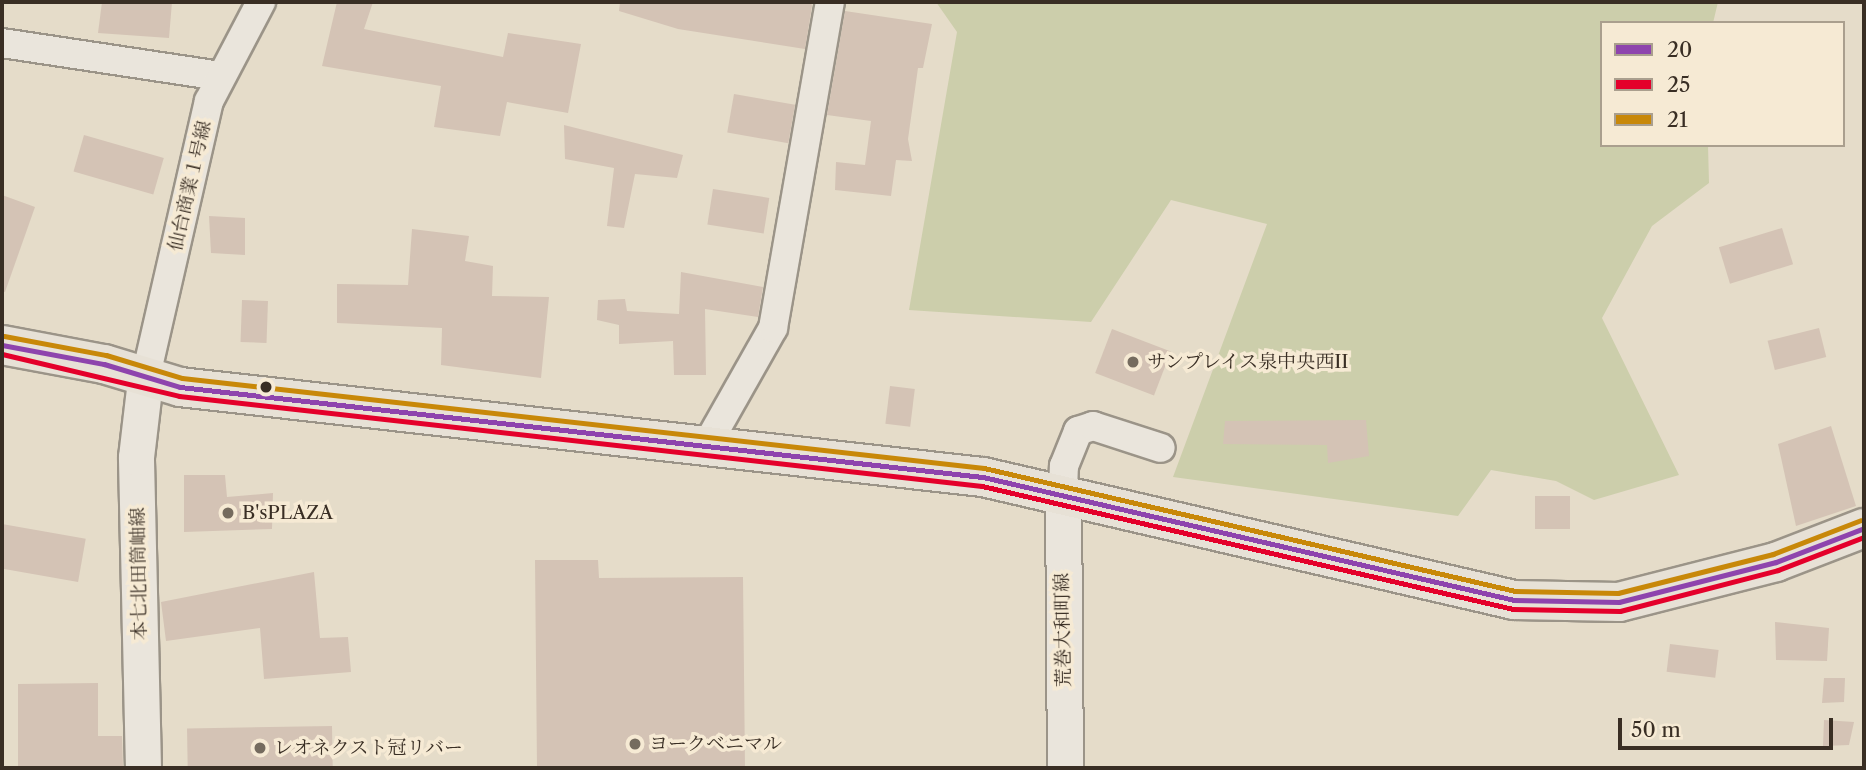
<!DOCTYPE html>
<meta charset="utf-8">
<style>
body{margin:0}
#map{position:relative;width:1866px;height:770px;overflow:hidden;background:#e5dcc9;font-family:"Libre Caslon Text","Noto Serif JP",serif}
div>[style]{position:absolute}
[style*='--x']{left:calc(var(--x)*1px);top:calc(var(--y)*1px);width:calc(var(--w)*1px);rotate:calc(var(--a)*1deg)}
.green>*{inset:0;background:#ccceab}
.building>*{inset:0;background:#d4c3b5;transform-origin:0 0}
.roads{filter:drop-shadow(2px 0 #9b9488) drop-shadow(-2px 0 #9b9488) drop-shadow(0 2px #9b9488) drop-shadow(0 -2px #9b9488)}
.minor>*{height:28px;margin:-14px;padding:0 14px;transform-origin:14px;border-radius:14px;background:#eae5dc}
.tertiary>*{height:35px;margin:-17.5px;padding:0 17.5px;transform-origin:17.5px;border-radius:17.5px;background:#eae5dc}
.primary>*{height:38px;margin:-19px;padding:0 19px;transform-origin:19px;border-radius:19px;background:#e7e1d6}
.bus-1>*{height:5px;margin:-2.5px;padding:0 2.5px;transform-origin:2.5px;border-radius:2.5px;background:#8e44ad}
.bus-2>*{height:5px;margin:-2.5px;padding:0 2.5px;transform-origin:2.5px;border-radius:2.5px;background:#e4002b}
.bus-3>*{height:5px;margin:-2.5px;padding:0 2.5px;transform-origin:2.5px;border-radius:2.5px;background:#c88809}
.dots>*{width:19px;height:19px;translate:-50% -50%;box-sizing:border-box;border:4px solid #f6ead4;border-radius:50%}
span{translate:-50% -50%;white-space:nowrap;text-align:center;line-height:1.15;-webkit-text-stroke:7px #f6ead4;paint-order:stroke}
.street-label{font-size:19px;color:#392e24}
.poi-label{font-size:19px;color:#392e24}
.left{translate:0 -50%;text-align:left}
.frame{position:absolute;inset:0;border:4px solid #392e24;pointer-events:none}
.legend{position:absolute;left:1600px;top:21px;width:245px;height:126px;box-sizing:border-box;background:#f6ead4;border:2px solid #aa9f8e;margin:0;padding:9px 12px;list-style:none;font-size:21px;color:#392e24}
.legend li{display:flex;align-items:center;gap:14px;height:35px}
.legend b{width:35px;border:2px solid #aa9f8e}
.scale{position:absolute;left:1618px;top:718px;width:215px;height:32px;box-sizing:border-box;border:4px solid #392e24;border-top:0;padding-left:9px;font-size:21px;line-height:24px;white-space:nowrap;color:#392e24;-webkit-text-stroke:5px #f6ead4;paint-order:stroke}
</style>
<div id="map">
<div class="green">
<i style="clip-path:polygon(936px 2px,1718px 2px,1713px 23px,1602px 23px,1602px 145px,1708px 145px,1709px 183px,1652px 226px,1602px 318px,1679px 475px,1594px 500px,1556px 481px,1491px 470px,1458px 516px,1173px 477px,1267px 224px,1171px 200px,1091px 322px,909px 310px,957px 32px)"></i>
</div>
<div class="building">
<i style="clip-path:polygon(102px 2px,172px 2px,169px 38px,98px 33px)"></i>
<i style="clip-path:polygon(337px 2px,373px 2px,364px 29px,503px 57px,508px 33px,581px 44px,568px 113px,507px 102px,500px 136px,434px 127px,441px 86px,322px 66px)"></i>
<i style="clip-path:polygon(620px 2px,811px 2px,812px 6px,805px 49px,678px 29px,619px 11px)"></i>
<i style="clip-path:polygon(845px 11px,932px 24px,923px 68px,918px 68px,908px 139px,912px 161px,896px 160px,891px 196px,835px 190px,836px 162px,865px 165px,871px 121px,827px 115px)"></i>
<i style="left:734px;top:94px;width:62px;height:39px;rotate:10deg"></i>
<i style="clip-path:polygon(564px 125px,683px 155px,677px 178px,635px 174px,624px 228px,607px 226px,614px 168px,565px 159px)"></i>
<i style="left:84px;top:135px;width:83px;height:38px;rotate:16deg"></i>
<i style="left:713px;top:189px;width:57px;height:36px;rotate:9deg"></i>
<i style="clip-path:polygon(2px 195px,35px 207px,5px 292px,2px 291px)"></i>
<i style="clip-path:polygon(209px 216px,245px 218px,245px 255px,211px 253px)"></i>
<i style="left:1782px;top:228px;width:38px;height:66px;rotate:73deg"></i>
<i style="clip-path:polygon(412px 229px,469px 236px,465px 261px,493px 266px,492px 296px,549px 297px,541px 378px,441px 365px,442px 328px,337px 323px,337px 284px,408px 285px)"></i>
<i style="clip-path:polygon(681px 272px,763px 287px,758px 317px,705px 309px,706px 375px,674px 375px,673px 341px,619px 344px,619px 325px,597px 320px,598px 300px,625px 299px,627px 311px,679px 314px)"></i>
<i style="left:242px;top:300px;width:26px;height:42px;rotate:2deg"></i>
<i style="left:1819px;top:328px;width:30px;height:53px;rotate:76deg"></i>
<i style="left:1112px;top:329px;width:63px;height:47px;rotate:21deg"></i>
<i style="left:890px;top:386px;width:25px;height:38px;rotate:7deg"></i>
<i style="clip-path:polygon(1366px 420px,1369px 456px,1328px 463px,1327px 445px,1223px 444px,1225px 421px)"></i>
<i style="clip-path:polygon(1831px 426px,1856px 506px,1796px 526px,1778px 444px)"></i>
<i style="clip-path:polygon(184px 475px,225px 475px,227px 497px,273px 493px,272px 529px,184px 532px)"></i>
<i style="left:1535px;top:496px;width:35px;height:33px"></i>
<i style="left:2px;top:524px;width:85px;height:44px;rotate:10deg"></i>
<i style="clip-path:polygon(535px 560px,598px 560px,599px 578px,743px 577px,745px 768px,537px 768px)"></i>
<i style="clip-path:polygon(314px 572px,320px 638px,348px 637px,351px 672px,264px 679px,260px 628px,166px 641px,161px 602px)"></i>
<i style="clip-path:polygon(1775px 622px,1829px 628px,1827px 661px,1776px 660px)"></i>
<i style="left:1670px;top:644px;width:49px;height:28px;rotate:7deg"></i>
<i style="clip-path:polygon(1824px 678px,1845px 678px,1844px 702px,1822px 703px)"></i>
<i style="clip-path:polygon(98px 683px,98px 736px,122px 736px,123px 767px,18px 768px,18px 684px)"></i>
<i style="clip-path:polygon(1824px 720px,1854px 722px,1849px 745px,1823px 746px)"></i>
<i style="left:332px;top:726px;width:41px;height:145px;rotate:89deg"></i>
</div>
<div class="roads">
<div class="minor">
<i style="--x:2;--y:43;--w:220;--a:8.6"></i>
<i style="--x:145;--y:380;--w:286;--a:-77.1"></i>
<i style="--x:209;--y:101;--w:112;--a:-62.3"></i>
<i style="--x:708;--y:443;--w:132;--a:-60.5"></i>
<i style="--x:773;--y:328;--w:331;--a:-80.1"></i>
<i style="--x:1063;--y:492;--w:26;--a:-88"></i>
<i style="--x:1064;--y:466;--w:38;--a:-68"></i>
<i style="--x:1078;--y:431;--w:16;--a:-18"></i>
<i style="--x:1093;--y:426;--w:71;--a:17.9"></i>
</div>
<div class="tertiary">
<i style="--x:1063;--y:492;--w:276;--a:89.6"></i>
<i style="--x:143;--y:768;--w:311;--a:-91.3"></i>
<i style="--x:136;--y:457;--w:78;--a:-83.3"></i>
</div>
<div class="primary">
<i style="--x:2;--y:345;--w:104;--a:10.6"></i>
<i style="--x:104;--y:364;--w:79;--a:16.8"></i>
<i style="--x:180;--y:387;--w:808;--a:6.4"></i>
<i style="--x:983;--y:477;--w:545;--a:13.04"></i>
<i style="--x:1514;--y:600;--w:105;--a:1.1"></i>
<i style="--x:1619;--y:602;--w:162;--a:-14.3"></i>
<i style="--x:1776;--y:562;--w:94;--a:-21.1"></i>
</div>
</div>
<div class="bus-1">
<i style="--x:2;--y:345;--w:104;--a:10.6"></i>
<i style="--x:104;--y:364;--w:79;--a:16.8"></i>
<i style="--x:180;--y:387;--w:808;--a:6.4"></i>
<i style="--x:983;--y:477;--w:545;--a:13.04"></i>
<i style="--x:1514;--y:600;--w:105;--a:1.1"></i>
<i style="--x:1619;--y:602;--w:162;--a:-14.3"></i>
<i style="--x:1776;--y:562;--w:94;--a:-21.1"></i>
</div>
<div class="bus-2">
<i style="--x:2;--y:354;--w:182;--a:13.3"></i>
<i style="--x:179;--y:396;--w:808;--a:6.4"></i>
<i style="--x:982;--y:486;--w:545;--a:13.04"></i>
<i style="--x:1513;--y:609;--w:107;--a:1.1"></i>
<i style="--x:1620;--y:611;--w:163;--a:-14.5"></i>
<i style="--x:1778;--y:570;--w:92;--a:-21"></i>
</div>
<div class="bus-3">
<i style="--x:4;--y:336;--w:104;--a:10.6"></i>
<i style="--x:106;--y:355;--w:79;--a:16.8"></i>
<i style="--x:182;--y:378;--w:807;--a:6.4"></i>
<i style="--x:984;--y:468;--w:545;--a:13.04"></i>
<i style="--x:1515;--y:591;--w:103;--a:1.1"></i>
<i style="--x:1618;--y:593;--w:160;--a:-14.1"></i>
<i style="--x:1773;--y:554;--w:94;--a:-21.1"></i>
</div>
<div class="dots">
<i style="left:1133px;top:362px;background:#756b5e"></i>
<i style="left:266px;top:387px;background:#392e24"></i>
<i style="left:228px;top:513px;background:#756b5e"></i>
<i style="left:635px;top:744px;background:#756b5e"></i>
<i style="left:260px;top:748px;background:#756b5e"></i>
</div>
<div class="street-label">
<span style="left:190px;top:186px;rotate:-77deg">仙台商業１号線</span>
<span style="left:139px;top:574px;rotate:-91deg">本七北田筒岫線</span>
<span style="left:1063px;top:630px;rotate:-91deg">荒巻大和町線</span>
</div>
<div class="poi-label">
<span class="left" style="left:1147px;top:362px">サンプレイス泉中央西II</span>
<span class="left" style="left:242px;top:513px">B'sPLAZA</span>
<span class="left" style="left:649px;top:744px">ヨークベニマル</span>
<span class="left" style="left:274px;top:748px">レオネクスト冠リバー</span>
</div>
<div class="frame"></div>
<ul class="legend">
<li><b style="height:9px;background:#8e44ad"></b>20</li>
<li><b style="height:9px;background:#e4002b"></b>25</li>
<li><b style="height:9px;background:#c88809"></b>21</li>
</ul>
<div class="scale">50 m</div>
</div>
